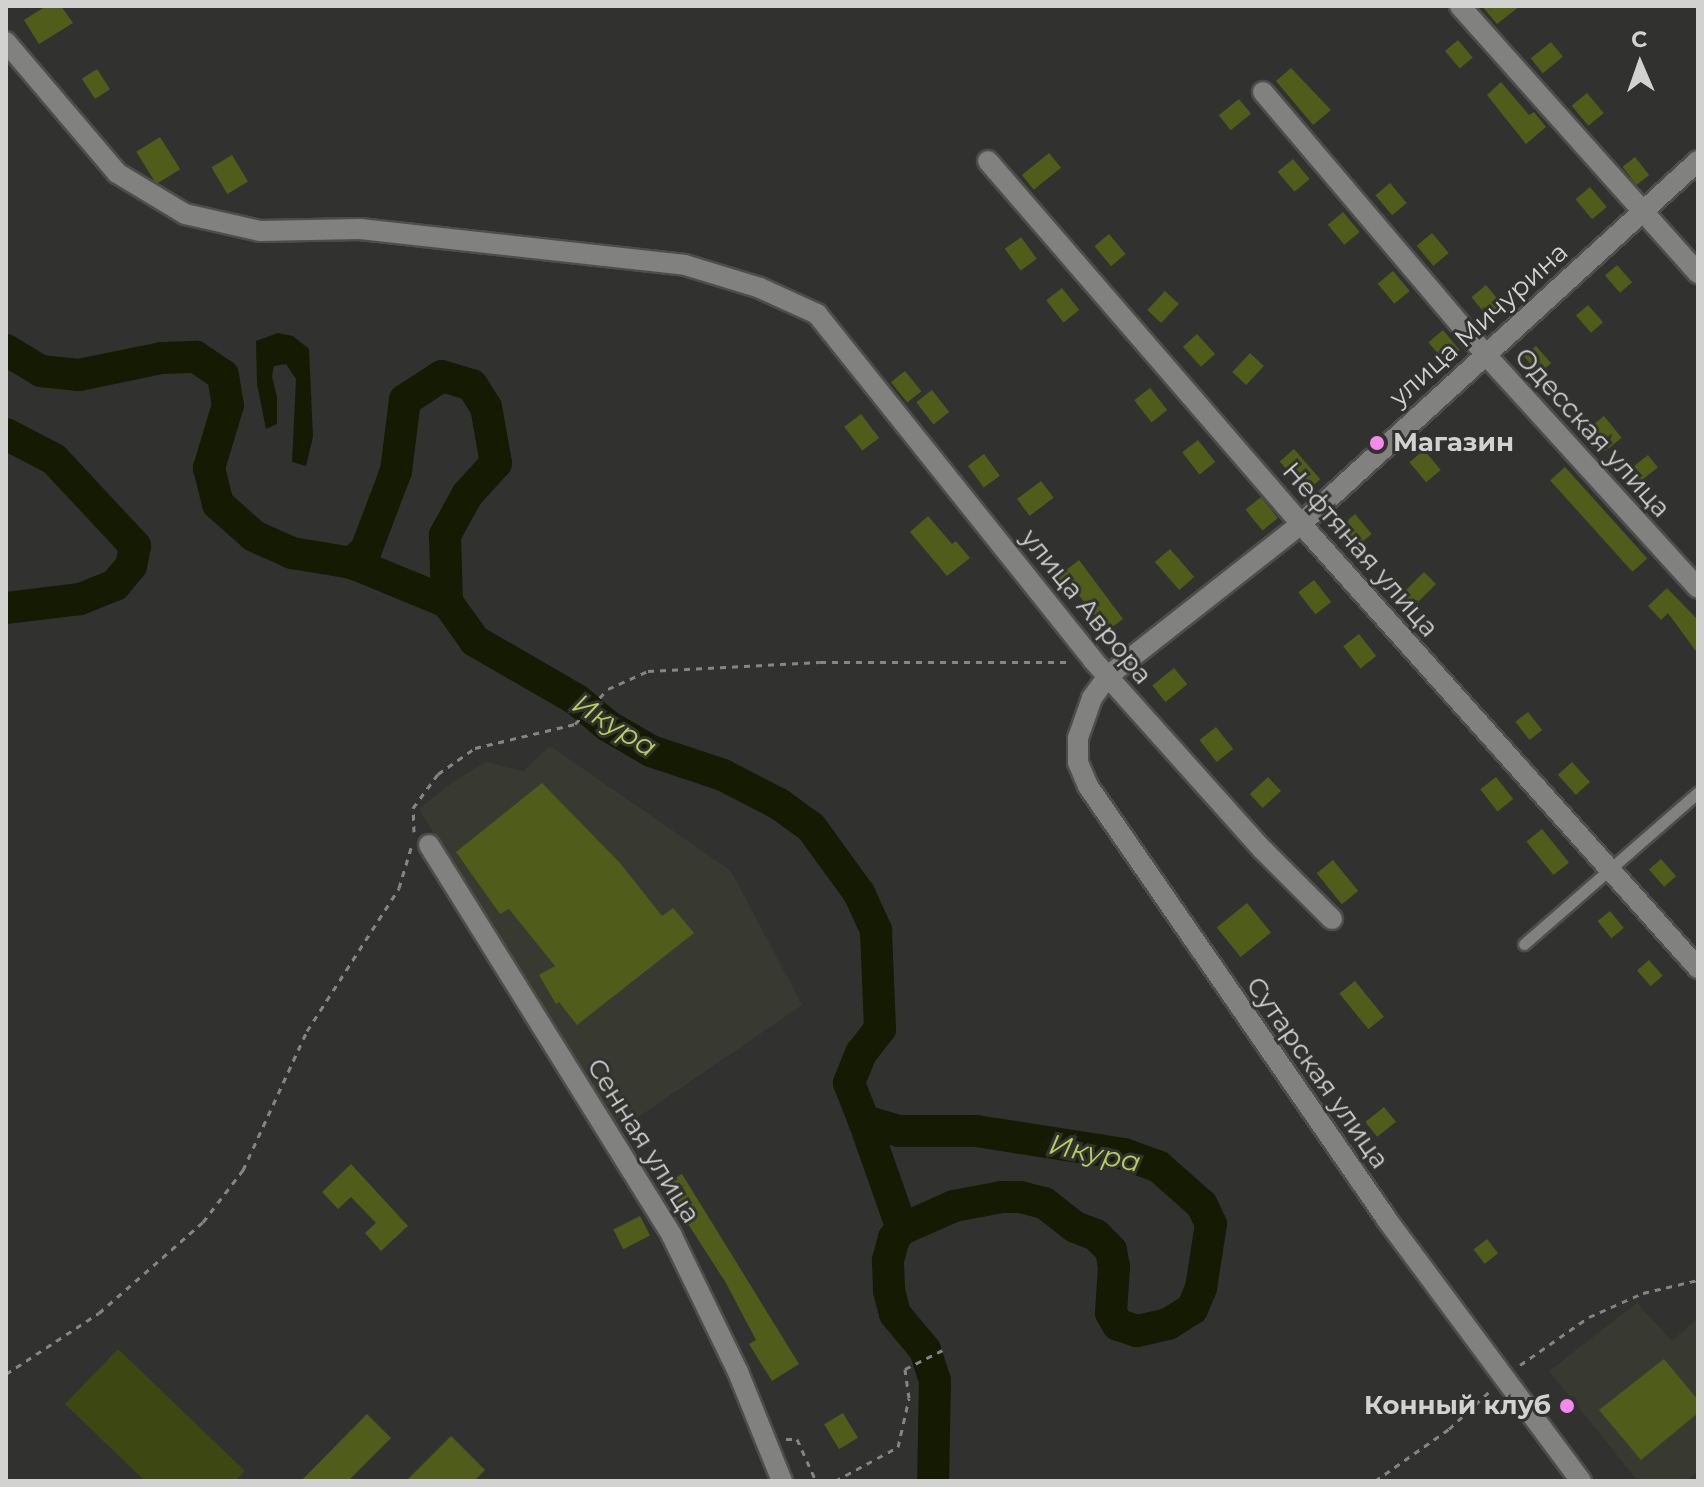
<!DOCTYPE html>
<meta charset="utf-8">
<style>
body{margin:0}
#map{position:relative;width:1704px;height:1487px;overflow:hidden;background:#31322f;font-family:Montserrat,sans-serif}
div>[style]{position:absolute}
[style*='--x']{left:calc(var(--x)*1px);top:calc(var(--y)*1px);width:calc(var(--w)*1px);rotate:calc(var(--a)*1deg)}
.built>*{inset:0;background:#383a31}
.green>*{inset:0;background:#3d4711}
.water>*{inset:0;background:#151a02}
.river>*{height:32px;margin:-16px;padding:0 16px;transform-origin:16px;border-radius:16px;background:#151a02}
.building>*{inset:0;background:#4f5c1a;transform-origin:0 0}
.path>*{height:3px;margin-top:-1.5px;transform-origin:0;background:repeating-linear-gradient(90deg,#858683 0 6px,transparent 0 12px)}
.roads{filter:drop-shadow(2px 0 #4d4e4b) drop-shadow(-2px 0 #4d4e4b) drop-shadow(0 2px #4d4e4b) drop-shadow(0 -2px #4d4e4b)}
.service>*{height:11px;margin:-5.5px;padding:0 5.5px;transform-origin:5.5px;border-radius:5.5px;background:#81827f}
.minor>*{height:20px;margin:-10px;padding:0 10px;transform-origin:10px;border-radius:10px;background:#81827f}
.dots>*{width:22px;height:22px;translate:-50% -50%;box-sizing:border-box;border:4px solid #31322f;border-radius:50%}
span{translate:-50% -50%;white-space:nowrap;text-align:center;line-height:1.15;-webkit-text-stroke:6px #31322f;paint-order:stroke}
.street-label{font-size:26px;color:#d2d2d0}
.poi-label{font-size:26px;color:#d2d2d0;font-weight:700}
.left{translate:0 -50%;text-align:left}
.right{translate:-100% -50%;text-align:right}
.water-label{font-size:28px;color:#b6ce5c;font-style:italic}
.frame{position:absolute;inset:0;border:8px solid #d2d2d0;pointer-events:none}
.north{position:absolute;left:1600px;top:24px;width:80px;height:80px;-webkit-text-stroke:6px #31322f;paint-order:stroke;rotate:358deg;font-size:22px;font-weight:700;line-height:32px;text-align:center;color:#d2d2d0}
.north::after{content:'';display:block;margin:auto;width:28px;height:36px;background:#d2d2d0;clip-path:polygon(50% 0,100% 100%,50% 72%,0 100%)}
</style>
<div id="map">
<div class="built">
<i style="clip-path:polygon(550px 746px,731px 871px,802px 1005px,618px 1131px,419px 809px,453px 782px,486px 762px,523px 771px)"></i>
<i style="clip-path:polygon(1637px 1303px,1672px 1341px,1698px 1318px,1698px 1471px,1686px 1481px,1638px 1481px,1549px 1371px)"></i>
</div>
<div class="green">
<i style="clip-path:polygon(118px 1349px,245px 1471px,235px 1481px,145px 1481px,65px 1404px)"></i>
</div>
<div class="water">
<i style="clip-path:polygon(278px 333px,293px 336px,309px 349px,313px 437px,306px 466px,292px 462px,296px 379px,286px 364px,274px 366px,272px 376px,277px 397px,277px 424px,266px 429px,257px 384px,256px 341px)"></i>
</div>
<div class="river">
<i style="--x:6;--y:350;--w:41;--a:31"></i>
<i style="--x:41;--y:371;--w:38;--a:6"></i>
<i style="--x:79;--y:375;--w:85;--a:-11.6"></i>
<i style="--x:162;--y:358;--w:34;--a:-2"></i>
<i style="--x:196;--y:357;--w:32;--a:34"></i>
<i style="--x:223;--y:375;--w:30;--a:81"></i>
<i style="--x:228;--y:405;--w:66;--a:106.8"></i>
<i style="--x:209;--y:468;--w:37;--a:76"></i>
<i style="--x:218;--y:504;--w:48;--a:41.6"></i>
<i style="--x:254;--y:536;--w:42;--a:24.1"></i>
<i style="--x:292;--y:553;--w:61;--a:9.5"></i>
<i style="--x:352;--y:563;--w:103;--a:22.3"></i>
<i style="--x:447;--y:602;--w:48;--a:54.3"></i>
<i style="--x:475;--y:641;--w:118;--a:30"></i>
<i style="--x:577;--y:700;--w:40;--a:40"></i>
<i style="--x:608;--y:726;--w:50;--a:30.2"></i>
<i style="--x:651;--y:751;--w:76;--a:18.4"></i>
<i style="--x:723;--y:775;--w:63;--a:27.4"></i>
<i style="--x:779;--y:804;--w:39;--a:36"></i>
<i style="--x:811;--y:827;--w:82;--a:54"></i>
<i style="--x:859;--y:893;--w:41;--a:65.3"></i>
<i style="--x:876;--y:930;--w:99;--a:87.7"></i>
<i style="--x:880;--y:1029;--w:31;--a:128"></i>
<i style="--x:861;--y:1053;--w:32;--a:112"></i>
<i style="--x:849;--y:1083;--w:41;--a:68.5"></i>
<i style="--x:864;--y:1121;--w:36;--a:16"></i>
<i style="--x:899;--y:1131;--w:77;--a:0"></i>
<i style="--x:976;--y:1131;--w:150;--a:8.8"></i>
<i style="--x:1124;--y:1154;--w:37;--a:20"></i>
<i style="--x:1159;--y:1167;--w:57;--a:41.5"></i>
<i style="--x:1202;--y:1205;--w:21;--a:65"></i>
<i style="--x:1211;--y:1224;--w:65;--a:98.9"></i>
<i style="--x:1201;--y:1288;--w:23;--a:113"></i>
<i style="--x:1192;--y:1309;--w:28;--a:148"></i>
<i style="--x:1168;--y:1324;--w:32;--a:167"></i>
<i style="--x:1137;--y:1331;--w:20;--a:-162"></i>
<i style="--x:1118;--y:1325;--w:14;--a:-120"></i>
<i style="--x:1111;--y:1313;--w:46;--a:-86.3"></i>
<i style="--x:1114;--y:1267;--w:17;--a:-100"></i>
<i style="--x:1111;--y:1250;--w:21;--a:-135"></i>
<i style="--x:1096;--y:1235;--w:22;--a:-159"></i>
<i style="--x:1075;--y:1227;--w:39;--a:-142"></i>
<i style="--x:1044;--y:1203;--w:25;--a:-166"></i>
<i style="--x:1020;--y:1197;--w:18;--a:180"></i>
<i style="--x:1002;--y:1197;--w:49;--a:169.4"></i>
<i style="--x:954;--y:1206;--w:57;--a:156.1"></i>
<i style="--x:902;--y:1229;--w:12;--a:132"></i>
<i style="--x:894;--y:1238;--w:24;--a:105"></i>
<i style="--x:888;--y:1261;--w:30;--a:88"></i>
<i style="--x:889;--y:1291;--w:24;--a:75"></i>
<i style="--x:895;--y:1314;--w:47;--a:50.2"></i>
<i style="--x:925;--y:1350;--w:32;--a:72"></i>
<i style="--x:935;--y:1380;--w:101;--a:91.1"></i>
<i style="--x:6;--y:434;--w:54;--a:27.5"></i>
<i style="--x:54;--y:459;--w:119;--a:47"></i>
<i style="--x:135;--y:546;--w:20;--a:101"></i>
<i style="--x:131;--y:566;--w:25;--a:130"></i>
<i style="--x:115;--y:585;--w:38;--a:158"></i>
<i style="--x:80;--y:599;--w:75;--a:173.1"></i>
<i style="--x:352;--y:563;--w:19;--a:-43"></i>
<i style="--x:366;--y:550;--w:85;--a:-69.2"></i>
<i style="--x:396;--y:471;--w:72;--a:-82.8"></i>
<i style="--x:405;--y:400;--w:44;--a:-33"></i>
<i style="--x:442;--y:376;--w:31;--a:17"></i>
<i style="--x:472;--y:385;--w:26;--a:58"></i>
<i style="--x:486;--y:407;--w:57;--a:79.9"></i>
<i style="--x:496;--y:463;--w:43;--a:132.2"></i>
<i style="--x:467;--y:495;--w:46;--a:118.8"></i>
<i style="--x:445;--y:535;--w:67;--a:88.3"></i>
<i style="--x:864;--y:1121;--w:114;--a:70.6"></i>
</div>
<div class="building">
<i style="clip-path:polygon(46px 6px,61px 6px,73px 23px,39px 44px,24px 20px)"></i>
<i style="clip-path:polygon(1482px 6px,1520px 6px,1497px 24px)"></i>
<i style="left:1458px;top:40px;width:23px;height:17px;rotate:50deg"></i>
<i style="left:1551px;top:42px;width:19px;height:26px;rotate:51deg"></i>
<i style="clip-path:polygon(1291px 68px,1331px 110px,1313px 125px,1276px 81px)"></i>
<i style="left:97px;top:69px;width:24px;height:18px;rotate:57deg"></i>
<i style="clip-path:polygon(1501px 82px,1529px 115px,1534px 112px,1546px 127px,1526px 144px,1487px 95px)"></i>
<i style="left:1587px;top:93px;width:26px;height:20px;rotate:50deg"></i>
<i style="left:1239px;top:99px;width:19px;height:26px;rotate:51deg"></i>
<i style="left:160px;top:137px;width:38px;height:28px;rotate:58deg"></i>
<i style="left:1049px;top:153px;width:19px;height:35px;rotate:51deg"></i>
<i style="left:232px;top:155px;width:31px;height:24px;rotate:59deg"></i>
<i style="left:1635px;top:157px;width:23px;height:16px;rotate:52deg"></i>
<i style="left:1293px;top:159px;width:26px;height:20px;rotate:50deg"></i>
<i style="left:1390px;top:183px;width:26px;height:19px;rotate:50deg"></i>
<i style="left:1590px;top:187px;width:26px;height:19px;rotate:50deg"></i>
<i style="left:1343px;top:212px;width:26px;height:20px;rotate:50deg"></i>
<i style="left:1432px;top:233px;width:26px;height:20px;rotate:50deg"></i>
<i style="left:1109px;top:234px;width:26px;height:19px;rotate:50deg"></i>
<i style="left:1021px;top:237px;width:27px;height:20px;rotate:54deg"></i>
<i style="left:1617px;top:265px;width:23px;height:16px;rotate:49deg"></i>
<i style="left:1393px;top:271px;width:26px;height:20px;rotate:50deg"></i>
<i style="left:1486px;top:285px;width:26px;height:19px;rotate:50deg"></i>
<i style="left:1062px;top:288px;width:28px;height:20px;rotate:52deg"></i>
<i style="left:1165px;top:291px;width:19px;height:26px;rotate:43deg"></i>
<i style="left:1588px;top:305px;width:23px;height:16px;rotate:49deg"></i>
<i style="left:1443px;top:330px;width:26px;height:19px;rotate:50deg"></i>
<i style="left:1197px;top:334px;width:27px;height:19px;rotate:48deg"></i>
<i style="left:1536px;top:346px;width:23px;height:16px;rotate:49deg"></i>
<i style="left:1250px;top:353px;width:19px;height:26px;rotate:43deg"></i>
<i style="left:905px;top:371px;width:26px;height:18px;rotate:51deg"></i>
<i style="left:1150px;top:388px;width:28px;height:20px;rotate:52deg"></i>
<i style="left:932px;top:390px;width:28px;height:20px;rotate:52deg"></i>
<i style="left:861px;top:414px;width:30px;height:21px;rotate:53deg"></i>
<i style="left:1604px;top:416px;width:28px;height:21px;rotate:51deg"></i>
<i style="left:1198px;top:440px;width:28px;height:20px;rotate:52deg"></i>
<i style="left:1294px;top:449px;width:40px;height:19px;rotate:49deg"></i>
<i style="left:1424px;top:450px;width:26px;height:19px;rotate:50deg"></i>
<i style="left:984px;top:454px;width:27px;height:20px;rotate:54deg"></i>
<i style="left:1648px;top:455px;width:16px;height:23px;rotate:52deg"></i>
<i style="left:1565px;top:467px;width:123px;height:20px;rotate:48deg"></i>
<i style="left:1041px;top:481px;width:21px;height:30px;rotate:53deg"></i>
<i style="left:1261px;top:497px;width:27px;height:20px;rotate:51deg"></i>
<i style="left:1355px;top:514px;width:26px;height:19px;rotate:50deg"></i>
<i style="clip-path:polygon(928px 516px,952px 544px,956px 541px,970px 558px,947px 576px,910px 532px)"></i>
<i style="left:1170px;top:549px;width:37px;height:20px;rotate:49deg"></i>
<i style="clip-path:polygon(1079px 560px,1123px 619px,1107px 631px,1074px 589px,1069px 593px,1057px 577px)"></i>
<i style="left:1424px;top:572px;width:17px;height:31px;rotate:45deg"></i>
<i style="left:1314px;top:580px;width:28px;height:20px;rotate:52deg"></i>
<i style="clip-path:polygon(1667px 588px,1698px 620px,1698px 654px,1668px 613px,1661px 620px,1648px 606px)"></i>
<i style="left:1359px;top:634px;width:28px;height:20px;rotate:52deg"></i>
<i style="left:1174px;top:668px;width:21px;height:28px;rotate:51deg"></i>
<i style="left:1528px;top:712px;width:23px;height:16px;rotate:52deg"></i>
<i style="left:1216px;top:727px;width:28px;height:21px;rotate:52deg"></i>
<i style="left:1572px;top:762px;width:27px;height:19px;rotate:48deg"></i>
<i style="left:1268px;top:777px;width:19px;height:25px;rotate:47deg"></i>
<i style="left:1496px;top:777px;width:28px;height:20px;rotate:52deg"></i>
<i style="clip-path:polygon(542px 783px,620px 863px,662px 916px,673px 908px,694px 933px,577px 1025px,559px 1002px,556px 1004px,539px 975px,555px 966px,509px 909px,500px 914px,456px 852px)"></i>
<i style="left:1542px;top:829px;width:43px;height:20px;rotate:51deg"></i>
<i style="left:1661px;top:859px;width:23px;height:16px;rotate:49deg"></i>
<i style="left:1333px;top:860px;width:40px;height:21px;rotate:51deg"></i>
<i style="left:1247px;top:903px;width:38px;height:39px;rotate:51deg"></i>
<i style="left:1610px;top:911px;width:22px;height:16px;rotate:51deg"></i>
<i style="left:1649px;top:960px;width:21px;height:16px;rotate:49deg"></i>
<i style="left:1355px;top:981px;width:46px;height:20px;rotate:51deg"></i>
<i style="left:1384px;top:1107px;width:19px;height:24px;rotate:51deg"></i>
<i style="clip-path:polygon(351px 1164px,408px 1226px,381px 1251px,365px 1233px,376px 1223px,351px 1197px,338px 1209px,322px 1192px)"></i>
<i style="clip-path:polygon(682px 1174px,799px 1364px,772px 1381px,749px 1344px,756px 1340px,726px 1283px,663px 1185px)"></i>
<i style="left:640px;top:1216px;width:22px;height:30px;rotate:63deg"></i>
<i style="left:1487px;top:1239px;width:18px;height:17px;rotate:52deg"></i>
<i style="clip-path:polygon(1664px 1359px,1698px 1400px,1698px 1413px,1641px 1460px,1599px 1410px)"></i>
<i style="left:843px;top:1413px;width:29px;height:22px;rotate:59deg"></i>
<i style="clip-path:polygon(367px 1414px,391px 1438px,348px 1481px,301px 1481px)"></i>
<i style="clip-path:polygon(451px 1436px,485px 1470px,474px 1481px,406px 1481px)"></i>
</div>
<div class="path">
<i style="--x:414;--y:832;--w:24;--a:-92"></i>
<i style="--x:413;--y:808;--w:42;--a:-53.7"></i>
<i style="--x:438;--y:774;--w:45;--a:-35.1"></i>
<i style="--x:475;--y:748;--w:103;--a:-13.5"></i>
<i style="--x:575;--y:724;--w:48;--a:-46.7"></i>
<i style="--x:608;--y:689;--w:44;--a:-24.2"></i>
<i style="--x:648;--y:671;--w:172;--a:-3"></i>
<i style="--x:820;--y:662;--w:249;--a:0"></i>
<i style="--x:1520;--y:1365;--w:84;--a:-34.8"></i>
<i style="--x:1589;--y:1317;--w:59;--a:-24"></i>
<i style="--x:1643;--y:1293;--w:57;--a:-13.3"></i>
<i style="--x:6;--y:1374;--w:111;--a:-33.3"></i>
<i style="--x:99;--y:1313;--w:138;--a:-41.2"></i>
<i style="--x:203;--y:1222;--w:66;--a:-52.4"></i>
<i style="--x:243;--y:1170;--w:153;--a:-65.3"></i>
<i style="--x:307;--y:1031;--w:170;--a:-57.2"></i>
<i style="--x:399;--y:888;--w:42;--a:-73.3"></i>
<i style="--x:786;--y:1439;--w:11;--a:0"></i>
<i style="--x:797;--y:1439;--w:46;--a:65.7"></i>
<i style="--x:835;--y:1481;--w:72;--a:-28.4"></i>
<i style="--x:898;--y:1447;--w:50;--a:-77.3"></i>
<i style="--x:909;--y:1398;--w:29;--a:-98"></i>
<i style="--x:905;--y:1369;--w:42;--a:-26.6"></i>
<i style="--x:1375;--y:1481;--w:90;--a:-35.1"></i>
<i style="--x:1449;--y:1429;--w:56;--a:-42.8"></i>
</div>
<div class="roads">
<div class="service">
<i style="--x:1524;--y:944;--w:231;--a:-41.1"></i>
</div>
<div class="minor">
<i style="--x:1460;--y:6;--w:358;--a:48.3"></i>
<i style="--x:6;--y:42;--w:172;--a:49.7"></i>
<i style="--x:117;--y:173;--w:79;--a:31.1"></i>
<i style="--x:185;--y:214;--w:77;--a:12.8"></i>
<i style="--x:260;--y:231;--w:100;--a:-1.1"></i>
<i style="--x:360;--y:229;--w:327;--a:6.3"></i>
<i style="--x:685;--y:265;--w:78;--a:17"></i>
<i style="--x:760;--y:288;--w:63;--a:24.5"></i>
<i style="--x:817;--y:314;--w:443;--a:51.4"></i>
<i style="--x:1093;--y:660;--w:254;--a:48.2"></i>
<i style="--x:1262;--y:849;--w:99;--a:45"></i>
<i style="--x:1263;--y:92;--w:343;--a:49.7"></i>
<i style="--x:1485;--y:354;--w:316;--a:47.7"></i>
<i style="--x:988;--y:161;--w:479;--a:49.2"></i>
<i style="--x:1301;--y:524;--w:596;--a:48.2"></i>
<i style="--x:429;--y:845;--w:460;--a:58.1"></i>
<i style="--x:672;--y:1236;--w:151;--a:64.1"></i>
<i style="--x:738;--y:1372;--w:118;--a:68"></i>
<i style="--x:1581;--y:1481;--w:327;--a:-126.6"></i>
<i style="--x:1386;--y:1218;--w:525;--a:-124.6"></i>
<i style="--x:1088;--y:786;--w:26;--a:-113"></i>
<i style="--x:1078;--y:762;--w:24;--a:-90"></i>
<i style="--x:1078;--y:738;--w:42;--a:-70.7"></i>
<i style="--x:1092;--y:698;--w:27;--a:-54"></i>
<i style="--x:1108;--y:676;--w:246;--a:-38.2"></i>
<i style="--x:1301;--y:524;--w:538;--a:-42.44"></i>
</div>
</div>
<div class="dots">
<i style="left:1377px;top:443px;background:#f589ee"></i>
<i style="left:1567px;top:1406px;background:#f589ee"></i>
</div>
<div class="street-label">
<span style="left:1479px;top:325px;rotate:-42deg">улица Мичурина</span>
<span style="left:1592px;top:433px;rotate:48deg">Одесская улица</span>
<span style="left:1360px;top:550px;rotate:49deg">Нефтяная улица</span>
<span style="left:1086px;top:607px;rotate:51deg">улица Аврора</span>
<span style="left:1317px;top:1073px;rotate:55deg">Сутарская улица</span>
<span style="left:643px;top:1141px;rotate:58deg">Сенная улица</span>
</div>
<div class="poi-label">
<span class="left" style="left:1393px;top:443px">Магазин</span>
<span class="right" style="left:1551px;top:1406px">Конный клуб</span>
</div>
<div class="water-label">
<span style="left:615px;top:725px;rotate:32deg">Икура</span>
<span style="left:1095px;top:1153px;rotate:12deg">Икура</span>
</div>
<div class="frame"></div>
<div class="north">С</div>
</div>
